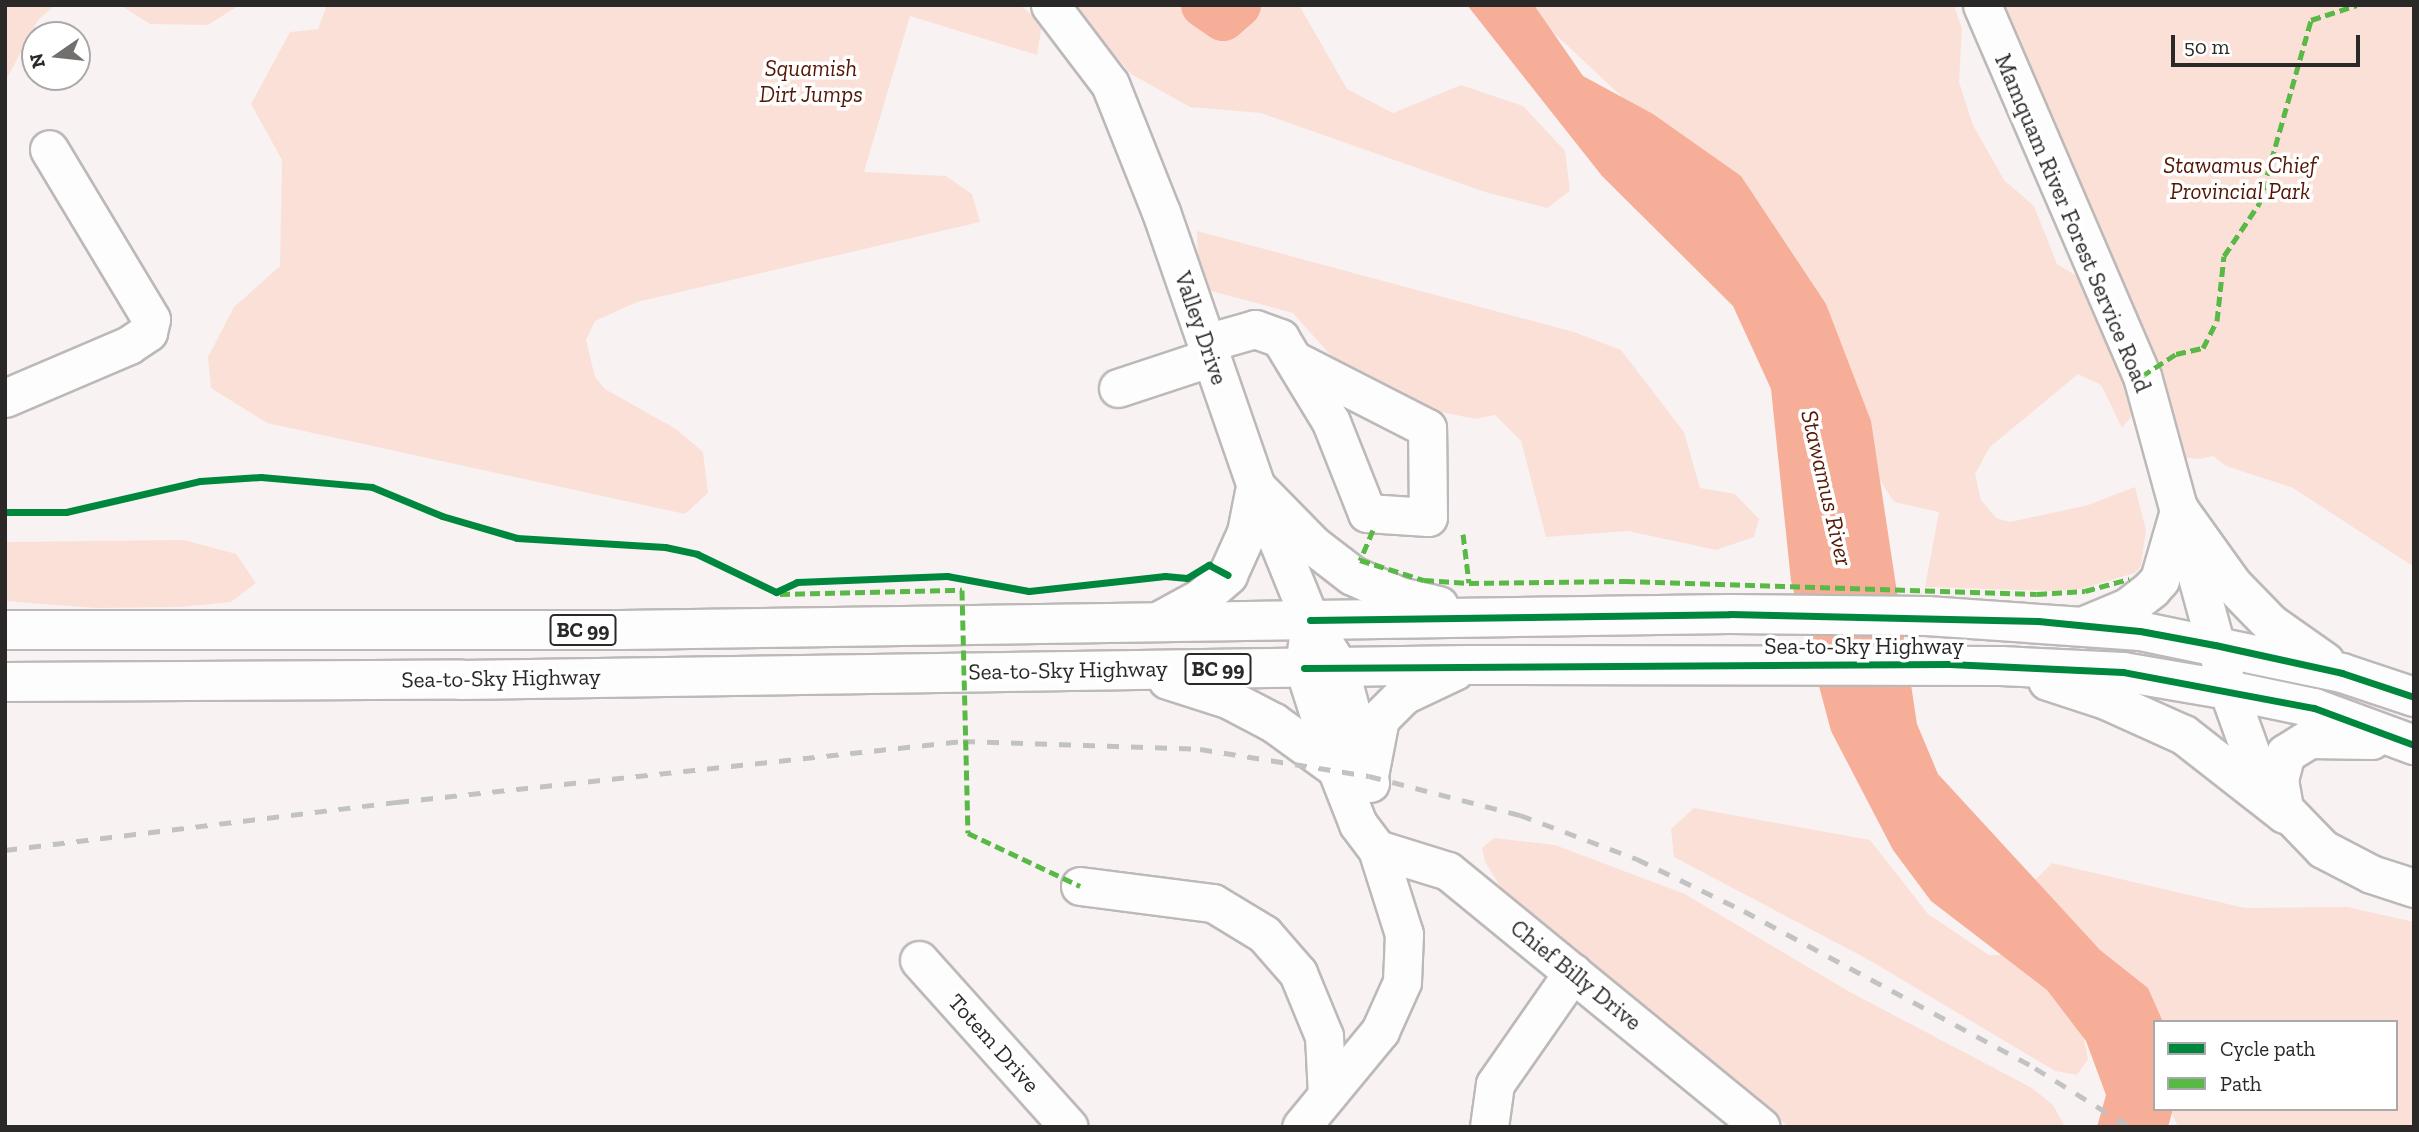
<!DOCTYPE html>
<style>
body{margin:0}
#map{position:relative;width:2419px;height:1132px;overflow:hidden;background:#f8f3f2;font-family:"Zilla Slab",serif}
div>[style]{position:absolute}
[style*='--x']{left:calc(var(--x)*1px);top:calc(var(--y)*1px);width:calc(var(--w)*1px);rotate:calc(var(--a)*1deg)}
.green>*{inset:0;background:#fbe0d8}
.water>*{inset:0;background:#f7ae99}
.river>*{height:46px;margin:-23px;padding:0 23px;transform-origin:23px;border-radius:23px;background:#f7ae99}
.roads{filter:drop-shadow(2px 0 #bcb9b8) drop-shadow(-2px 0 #bcb9b8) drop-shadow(0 2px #bcb9b8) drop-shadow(0 -2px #bcb9b8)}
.minor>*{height:37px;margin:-18.5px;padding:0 18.5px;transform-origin:18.5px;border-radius:18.5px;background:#fefdfd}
.highway>*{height:38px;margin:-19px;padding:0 19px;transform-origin:19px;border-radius:19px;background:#fefdfd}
.rail>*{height:5px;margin-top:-2.5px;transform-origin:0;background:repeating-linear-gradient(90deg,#c2c2c2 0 12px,transparent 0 24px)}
.quiet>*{height:5px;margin-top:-2.5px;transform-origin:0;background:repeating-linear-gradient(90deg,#58b947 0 10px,transparent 0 15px)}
.cycleway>*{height:7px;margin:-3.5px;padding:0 3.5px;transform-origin:3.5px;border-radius:3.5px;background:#00873e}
span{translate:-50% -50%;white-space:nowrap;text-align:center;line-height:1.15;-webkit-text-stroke:7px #fff;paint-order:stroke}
.shield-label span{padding:2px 5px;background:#fff;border:2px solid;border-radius:5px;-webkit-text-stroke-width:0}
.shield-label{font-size:21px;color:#2b2828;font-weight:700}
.park-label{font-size:23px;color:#531603;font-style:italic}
.street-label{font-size:23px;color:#2b2828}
.water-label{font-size:24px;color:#561905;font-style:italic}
.frame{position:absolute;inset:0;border:7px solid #2b2828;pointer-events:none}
.legend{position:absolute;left:2153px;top:1020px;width:245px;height:91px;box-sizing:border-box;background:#fff;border:2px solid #aaa9a9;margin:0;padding:9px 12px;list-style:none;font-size:21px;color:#2b2828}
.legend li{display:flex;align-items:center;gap:14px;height:35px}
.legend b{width:35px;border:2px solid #aaa9a9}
.north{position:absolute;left:21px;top:21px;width:70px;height:70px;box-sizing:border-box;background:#fff;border:2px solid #aaa9a9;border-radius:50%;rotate:256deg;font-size:19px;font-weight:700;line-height:28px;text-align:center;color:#2b2828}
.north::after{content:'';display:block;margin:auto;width:24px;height:32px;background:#736f6f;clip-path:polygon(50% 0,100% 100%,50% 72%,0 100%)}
.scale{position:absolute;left:2171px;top:35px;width:189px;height:32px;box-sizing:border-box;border:4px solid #2b2828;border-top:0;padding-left:9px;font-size:21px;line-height:24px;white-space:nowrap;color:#2b2828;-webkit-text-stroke:5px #fff;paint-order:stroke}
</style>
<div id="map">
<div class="green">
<i style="clip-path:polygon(5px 5px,55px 5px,38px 20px,5px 82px)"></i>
<i style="clip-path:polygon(120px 5px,238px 5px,238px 6px,208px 25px,150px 24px)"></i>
<i style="clip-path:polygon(327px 5px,1020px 5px,1042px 24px,1037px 55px,910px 16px,864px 172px,946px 176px,972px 194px,980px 222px,637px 302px,595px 321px,586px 340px,595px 377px,605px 389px,676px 429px,703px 452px,708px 493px,685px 514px,267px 423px,211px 388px,208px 357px,234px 307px,280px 266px,282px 160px,251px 104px,290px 32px,318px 29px)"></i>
<i style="clip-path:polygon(1072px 5px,1299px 5px,1347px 89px,1393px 113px,1461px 85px,1523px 106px,1565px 151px,1570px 191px,1547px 208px,1485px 192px,1261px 113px,1190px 107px,1131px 74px)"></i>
<i style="clip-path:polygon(1524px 5px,1954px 5px,1962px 29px,1959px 82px,1973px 125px,2004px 180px,2034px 206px,2057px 264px,2080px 278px,2124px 366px,2135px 412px,2122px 428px,2101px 385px,2078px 374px,1990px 447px,1975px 474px,1981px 500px,1996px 518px,2010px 522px,2088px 505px,2135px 487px,2146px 530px,2141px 566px,2135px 573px,2081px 589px,2052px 591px,1925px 587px,1939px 512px,1894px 502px,1653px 126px)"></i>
<i style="clip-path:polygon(1974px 5px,2414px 5px,2414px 567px,2293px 488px,2226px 466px,2213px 456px,2200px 459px,2170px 456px)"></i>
<i style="clip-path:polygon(1197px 231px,1574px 332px,1621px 350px,1684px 432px,1700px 488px,1735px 494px,1759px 519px,1754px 537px,1716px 550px,1628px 531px,1546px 537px,1521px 441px,1495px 415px,1475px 419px,1422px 408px,1335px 360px,1293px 313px,1211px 291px,1198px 259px)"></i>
<i style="clip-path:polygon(184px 540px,236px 554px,256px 583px,231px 602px,180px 607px,95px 608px,5px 601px,5px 542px)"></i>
<i style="clip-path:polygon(1694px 808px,1870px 840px,1928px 914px,1989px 955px,2028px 955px,2079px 1015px,2088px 1059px,2077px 1075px,2055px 1071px,1869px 960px,1674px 857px,1671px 829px)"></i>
<i style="clip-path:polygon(1494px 838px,1555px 845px,1685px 894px,1850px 992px,2032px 1088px,2053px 1105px,2065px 1127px,1789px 1127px,1620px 998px,1505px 894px,1485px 862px,1482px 848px)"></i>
<i style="clip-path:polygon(2052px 863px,2245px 908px,2347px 907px,2414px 922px,2414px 1127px,2178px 1127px,2170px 1109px,2396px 1109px,2396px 1022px,2155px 1022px,2031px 884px)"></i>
</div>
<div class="water">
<i style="clip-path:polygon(1467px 5px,1534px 5px,1583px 76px,1653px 114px,1741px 176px,1826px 304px,1871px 421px,1917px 724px,1938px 774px,2100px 950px,2148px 988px,2163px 1022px,2155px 1022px,2155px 1109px,2173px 1109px,2168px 1127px,2097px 1127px,2106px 1095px,2086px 1041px,2047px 990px,1931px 901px,1893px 850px,1831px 731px,1791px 581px,1771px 389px,1733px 306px,1602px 176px)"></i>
</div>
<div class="river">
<i style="--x:1204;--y:5;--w:23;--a:34"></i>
<i style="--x:1223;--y:18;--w:20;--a:-41"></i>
</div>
<div class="roads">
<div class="minor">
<i style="--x:1050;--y:5;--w:99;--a:52.8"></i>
<i style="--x:1110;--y:84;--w:138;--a:68.3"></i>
<i style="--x:1161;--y:212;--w:291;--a:70.9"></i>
<i style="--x:1256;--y:487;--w:144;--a:67.9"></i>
<i style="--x:1310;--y:620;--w:48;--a:97.1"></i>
<i style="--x:1304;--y:668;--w:105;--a:72.3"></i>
<i style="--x:1336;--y:768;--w:60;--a:68.6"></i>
<i style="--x:1358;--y:824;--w:31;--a:53"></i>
<i style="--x:1377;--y:849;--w:89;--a:72.4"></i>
<i style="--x:1404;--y:934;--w:48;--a:92.4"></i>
<i style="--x:1402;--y:982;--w:54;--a:114.2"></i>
<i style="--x:1380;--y:1031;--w:124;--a:129.5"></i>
<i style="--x:1982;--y:5;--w:404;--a:66.7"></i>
<i style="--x:2142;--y:376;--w:326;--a:74.7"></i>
<i style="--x:2228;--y:690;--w:103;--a:70.2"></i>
<i style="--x:2263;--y:787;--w:86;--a:45.9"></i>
<i style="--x:2323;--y:849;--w:54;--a:27.5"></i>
<i style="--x:2371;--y:874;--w:45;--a:18"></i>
<i style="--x:1206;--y:343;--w:51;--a:-15.9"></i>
<i style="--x:1255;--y:329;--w:27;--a:20"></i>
<i style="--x:1280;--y:338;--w:98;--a:58.7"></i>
<i style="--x:1331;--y:422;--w:98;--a:68.4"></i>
<i style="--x:1367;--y:513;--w:61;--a:3.8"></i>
<i style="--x:1428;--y:517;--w:89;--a:-90.6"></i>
<i style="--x:1427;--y:428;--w:145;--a:-152.9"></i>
<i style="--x:1118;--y:388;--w:99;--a:-18.3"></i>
<i style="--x:5;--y:398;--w:135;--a:-23.1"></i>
<i style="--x:129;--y:345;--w:23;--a:-34"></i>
<i style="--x:148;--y:332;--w:13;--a:-77"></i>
<i style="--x:151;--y:319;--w:198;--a:-121"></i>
<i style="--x:1324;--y:643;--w:28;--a:58"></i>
<i style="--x:1339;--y:667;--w:120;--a:75"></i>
<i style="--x:1377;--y:849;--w:74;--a:17.2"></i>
<i style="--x:1448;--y:871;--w:404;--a:39.3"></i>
<i style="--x:1080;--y:886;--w:134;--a:7.3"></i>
<i style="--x:1213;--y:903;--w:60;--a:31.3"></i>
<i style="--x:1264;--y:934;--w:52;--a:48.9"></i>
<i style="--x:1298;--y:973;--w:68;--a:67.6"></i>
<i style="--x:1324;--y:1036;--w:59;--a:87.1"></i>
<i style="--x:919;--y:960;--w:224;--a:48.1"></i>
<i style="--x:1489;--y:1127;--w:43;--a:-82.1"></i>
<i style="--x:1495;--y:1084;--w:136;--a:-55.1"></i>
</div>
<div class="highway">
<i style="--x:1256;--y:487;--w:83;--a:45.5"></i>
<i style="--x:1314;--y:546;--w:49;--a:37.6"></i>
<i style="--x:1353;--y:576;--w:51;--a:24.1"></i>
<i style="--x:1400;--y:597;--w:40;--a:13"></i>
<i style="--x:2180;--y:511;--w:91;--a:54.4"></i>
<i style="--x:2233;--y:585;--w:54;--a:45.7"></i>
<i style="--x:2271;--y:624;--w:66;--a:35.1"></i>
<i style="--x:1162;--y:620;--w:46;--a:-28.8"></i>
<i style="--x:1202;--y:598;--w:35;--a:-41"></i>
<i style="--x:1228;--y:575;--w:46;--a:-65.7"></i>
<i style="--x:1247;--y:533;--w:47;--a:-78.9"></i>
<i style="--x:2087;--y:625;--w:44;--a:-22.5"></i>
<i style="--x:2128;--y:608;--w:31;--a:-38"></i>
<i style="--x:2152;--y:589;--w:12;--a:-48"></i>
<i style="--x:2160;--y:580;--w:72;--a:-73.8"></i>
<i style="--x:5;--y:630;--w:616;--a:0"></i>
<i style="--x:621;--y:630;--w:1109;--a:-0.83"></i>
<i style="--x:1730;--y:614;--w:197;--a:0.6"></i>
<i style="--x:1927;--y:616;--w:214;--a:4"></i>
<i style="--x:2140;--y:631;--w:206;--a:11.7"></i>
<i style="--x:2342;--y:673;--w:76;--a:18.4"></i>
<i style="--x:1168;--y:680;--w:63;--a:17.6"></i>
<i style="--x:1228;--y:699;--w:52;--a:27.6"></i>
<i style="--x:1274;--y:723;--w:77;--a:36"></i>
<i style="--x:2048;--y:681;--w:61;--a:18.1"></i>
<i style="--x:2106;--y:700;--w:85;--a:24.2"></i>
<i style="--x:2184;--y:735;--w:128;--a:38"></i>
<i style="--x:5;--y:682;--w:456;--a:-0.3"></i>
<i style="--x:461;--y:680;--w:1008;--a:-0.85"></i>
<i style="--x:1469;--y:665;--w:532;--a:0.11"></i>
<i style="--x:2001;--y:666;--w:122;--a:2.8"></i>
<i style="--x:2123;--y:672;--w:107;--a:9.7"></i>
<i style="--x:2228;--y:690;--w:88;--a:11.8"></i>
<i style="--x:2314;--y:708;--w:107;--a:20.3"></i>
<i style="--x:1369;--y:776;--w:58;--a:-79.1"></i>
<i style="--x:1380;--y:719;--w:34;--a:-45"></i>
<i style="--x:1404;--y:695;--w:56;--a:-25.2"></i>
<i style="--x:2285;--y:814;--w:35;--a:-100"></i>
<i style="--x:2279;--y:780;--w:27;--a:-75"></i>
<i style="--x:2286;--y:754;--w:28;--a:-32"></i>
<i style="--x:2310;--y:739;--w:62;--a:0.9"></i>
</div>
</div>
<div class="rail">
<i style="--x:5;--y:850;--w:395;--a:-7"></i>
<i style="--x:397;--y:802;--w:569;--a:-6.15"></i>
<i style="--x:963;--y:741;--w:237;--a:1.9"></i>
<i style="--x:1200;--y:749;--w:171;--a:9.1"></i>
<i style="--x:1369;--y:776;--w:156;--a:14.5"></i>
<i style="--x:1520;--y:815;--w:125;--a:20.6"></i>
<i style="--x:1637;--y:859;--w:119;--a:25.9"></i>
<i style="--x:1744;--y:911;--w:331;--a:28.3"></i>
<i style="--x:2035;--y:1068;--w:112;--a:31.8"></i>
</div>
<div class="quiet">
<i style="--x:2142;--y:376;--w:40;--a:-32.9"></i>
<i style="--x:2176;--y:354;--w:28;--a:-13"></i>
<i style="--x:2203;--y:348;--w:30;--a:-63"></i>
<i style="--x:2217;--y:321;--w:65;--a:-83.9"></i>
<i style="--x:2224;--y:256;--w:63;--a:-56.1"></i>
<i style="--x:2259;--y:204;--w:191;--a:-74.2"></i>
<i style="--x:2311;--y:20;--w:48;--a:-18.1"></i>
<i style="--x:1373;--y:530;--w:33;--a:113"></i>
<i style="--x:1360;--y:560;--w:67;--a:17.4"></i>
<i style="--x:1424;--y:580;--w:45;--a:3.8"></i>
<i style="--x:1469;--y:583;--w:156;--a:-0.7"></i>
<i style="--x:1625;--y:581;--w:412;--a:1.8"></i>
<i style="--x:2037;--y:594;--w:48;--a:-3.6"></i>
<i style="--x:2085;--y:591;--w:46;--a:-15.3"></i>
<i style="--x:1463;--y:534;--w:49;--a:83"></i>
<i style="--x:780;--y:594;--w:182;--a:-1.3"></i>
<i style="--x:962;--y:590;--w:243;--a:88.6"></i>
<i style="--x:968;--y:833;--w:124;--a:25.3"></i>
</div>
<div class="cycleway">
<i style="--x:5;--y:512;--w:61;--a:0"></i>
<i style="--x:66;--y:512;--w:138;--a:-13"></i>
<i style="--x:200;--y:481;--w:61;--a:-3.8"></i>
<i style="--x:261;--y:477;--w:111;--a:5.1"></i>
<i style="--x:372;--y:487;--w:76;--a:22.5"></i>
<i style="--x:442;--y:516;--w:78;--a:16.3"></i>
<i style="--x:517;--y:538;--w:148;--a:3.5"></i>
<i style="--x:665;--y:547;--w:33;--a:12"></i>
<i style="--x:697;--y:554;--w:88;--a:25.7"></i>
<i style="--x:776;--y:592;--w:23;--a:-25"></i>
<i style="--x:797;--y:582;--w:150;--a:-2.3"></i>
<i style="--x:947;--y:576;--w:83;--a:10.4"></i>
<i style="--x:1029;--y:591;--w:137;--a:-6.3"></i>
<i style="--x:1165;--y:576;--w:22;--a:5"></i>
<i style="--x:1187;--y:578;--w:26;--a:-31"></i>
<i style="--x:1209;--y:565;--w:21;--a:28"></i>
<i style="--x:1310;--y:620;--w:420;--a:-0.8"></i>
<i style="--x:1730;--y:614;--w:308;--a:1.3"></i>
<i style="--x:2038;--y:621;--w:102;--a:5.6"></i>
<i style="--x:2140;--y:631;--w:76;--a:10.6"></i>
<i style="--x:2215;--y:645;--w:130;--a:12.4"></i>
<i style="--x:2342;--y:673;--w:76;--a:18.4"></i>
<i style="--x:1304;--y:668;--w:645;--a:-0.36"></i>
<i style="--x:1949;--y:664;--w:174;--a:2.6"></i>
<i style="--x:2123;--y:672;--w:194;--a:10.7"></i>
<i style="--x:2314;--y:708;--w:107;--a:20.3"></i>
</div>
<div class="shield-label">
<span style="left:583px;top:630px">BC 99</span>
<span style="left:1218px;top:669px">BC 99</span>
</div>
<div class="park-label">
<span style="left:811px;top:81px">Squamish<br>Dirt Jumps</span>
<span style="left:2240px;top:178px">Stawamus Chief<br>Provincial Park</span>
</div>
<div class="street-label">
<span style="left:2073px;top:223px;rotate:67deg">Mamquam River Forest Service Road</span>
<span style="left:1201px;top:328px;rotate:71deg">Valley Drive</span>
<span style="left:1864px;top:646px">Sea-to-Sky Highway</span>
<span style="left:1068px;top:670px;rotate:-1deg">Sea-to-Sky Highway</span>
<span style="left:501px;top:678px;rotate:-1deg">Sea-to-Sky Highway</span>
<span style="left:1576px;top:975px;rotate:39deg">Chief Billy Drive</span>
<span style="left:994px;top:1043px;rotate:48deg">Totem Drive</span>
</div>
<div class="water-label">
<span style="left:1827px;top:488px;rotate:77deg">Stawamus River</span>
</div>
<div class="frame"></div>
<ul class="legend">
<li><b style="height:9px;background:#00873e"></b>Cycle path</li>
<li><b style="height:9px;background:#58b947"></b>Path</li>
</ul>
<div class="north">N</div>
<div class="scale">50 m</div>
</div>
